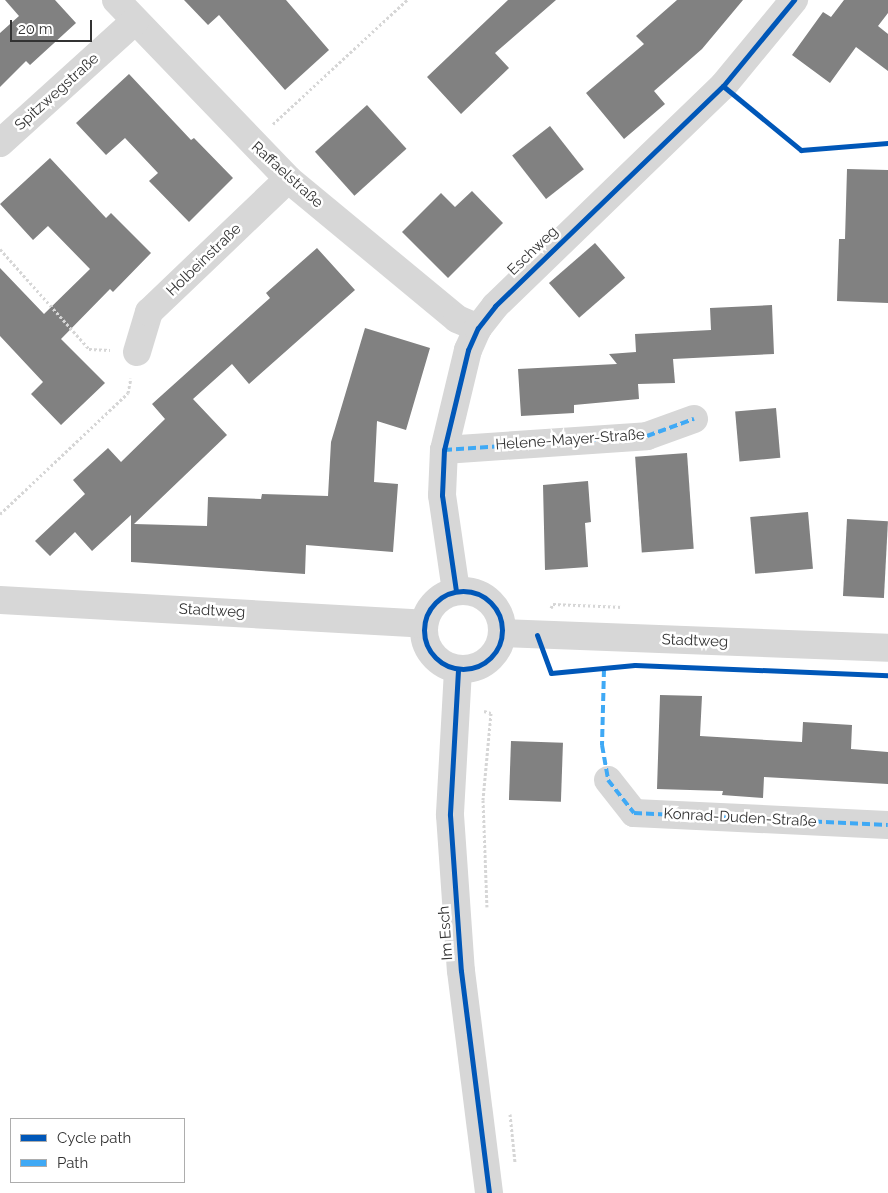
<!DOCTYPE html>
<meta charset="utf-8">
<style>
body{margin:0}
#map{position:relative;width:888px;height:1193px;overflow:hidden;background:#fff;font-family:Raleway,sans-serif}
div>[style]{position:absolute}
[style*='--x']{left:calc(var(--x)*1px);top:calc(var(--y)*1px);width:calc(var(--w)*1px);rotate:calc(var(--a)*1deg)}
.building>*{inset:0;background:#818181;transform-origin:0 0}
.path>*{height:3px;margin-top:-1.5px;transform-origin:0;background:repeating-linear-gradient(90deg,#d6d6d6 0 2.5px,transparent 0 5px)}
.street>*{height:28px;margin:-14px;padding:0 14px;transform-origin:14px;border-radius:14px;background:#d7d7d7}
.street>.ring{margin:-14px;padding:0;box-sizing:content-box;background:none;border:28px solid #d7d7d7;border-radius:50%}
.quiet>*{height:4px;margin-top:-2px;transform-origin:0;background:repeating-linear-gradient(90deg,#3fa9f5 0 8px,transparent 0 12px)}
.cycleway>*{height:5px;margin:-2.5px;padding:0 2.5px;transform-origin:2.5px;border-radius:2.5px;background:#0057b8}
.cycleway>.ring{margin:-2.5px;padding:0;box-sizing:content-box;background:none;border:5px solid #0057b8;border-radius:50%}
span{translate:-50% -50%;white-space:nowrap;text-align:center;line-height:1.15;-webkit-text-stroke:5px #fff;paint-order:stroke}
.street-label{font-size:15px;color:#333}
.legend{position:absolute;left:10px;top:1118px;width:175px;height:65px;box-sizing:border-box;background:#fff;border:1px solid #adadad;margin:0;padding:6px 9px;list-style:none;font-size:15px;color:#333}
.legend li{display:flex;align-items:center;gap:10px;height:25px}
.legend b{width:25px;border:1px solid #adadad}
.scale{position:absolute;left:10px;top:20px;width:82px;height:22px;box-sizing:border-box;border:2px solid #333;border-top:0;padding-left:6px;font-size:15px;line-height:18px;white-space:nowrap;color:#333;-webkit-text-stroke:4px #fff;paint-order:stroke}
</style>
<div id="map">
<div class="building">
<i style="clip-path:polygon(5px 0,55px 0,76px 23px,30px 65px,26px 61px,0 87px,0 33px,19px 16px)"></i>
<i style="clip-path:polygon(184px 0,286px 0,329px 50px,285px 90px,219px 15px,208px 25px)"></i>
<i style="clip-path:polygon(508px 0,556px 0,495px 53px,509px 68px,461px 114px,427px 77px)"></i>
<i style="clip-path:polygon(677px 0,743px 0,702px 49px,654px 91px,665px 104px,624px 139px,586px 93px,644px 44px,636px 36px)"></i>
<i style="clip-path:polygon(844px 0,888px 0,888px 13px,878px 26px,888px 34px,888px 71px,856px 47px,830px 83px,792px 55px,823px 12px,831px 17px)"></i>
<i style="clip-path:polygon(129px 74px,191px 140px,194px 138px,233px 178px,189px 222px,149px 181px,158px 173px,125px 138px,106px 155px,76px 123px)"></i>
<i style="left:367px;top:105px;width:59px;height:70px;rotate:48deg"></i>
<i style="left:550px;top:126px;width:55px;height:48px;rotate:52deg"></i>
<i style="clip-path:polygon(50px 158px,106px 218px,111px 213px,151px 253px,113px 292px,110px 289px,61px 339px,105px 383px,61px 425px,31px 394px,43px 382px,0 336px,0 268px,44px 314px,90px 269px,48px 226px,33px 240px,0 204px)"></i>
<i style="clip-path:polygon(847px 169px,888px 170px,888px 303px,837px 301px,839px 239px,845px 239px)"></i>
<i style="clip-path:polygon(472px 191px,503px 223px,448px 278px,402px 232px,441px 193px,455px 207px)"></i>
<i style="left:595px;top:243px;width:46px;height:61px;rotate:49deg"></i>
<i style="clip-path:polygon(317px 248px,355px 290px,249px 384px,232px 364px,193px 399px,227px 435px,134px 524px,207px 526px,208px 497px,261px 499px,262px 494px,328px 496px,331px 442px,365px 328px,430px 348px,406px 430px,377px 421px,374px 482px,398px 484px,393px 552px,306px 545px,305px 574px,131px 562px,131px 515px,92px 551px,75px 532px,50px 556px,35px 541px,85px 494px,73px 480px,108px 448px,121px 462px,165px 419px,152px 404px,270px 298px,266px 293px)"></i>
<i style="clip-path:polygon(772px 305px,774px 354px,673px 359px,675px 383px,638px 384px,639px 399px,574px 405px,574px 413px,521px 416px,518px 369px,617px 364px,609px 354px,636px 352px,635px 334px,711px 330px,710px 308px)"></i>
<i style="left:776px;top:408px;width:50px;height:41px;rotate:85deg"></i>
<i style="left:687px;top:453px;width:96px;height:52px;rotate:86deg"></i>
<i style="clip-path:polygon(588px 481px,591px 522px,585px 523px,588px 567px,545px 570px,543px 485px)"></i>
<i style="left:808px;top:512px;width:57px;height:58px;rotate:85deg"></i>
<i style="left:847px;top:519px;width:41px;height:77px;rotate:3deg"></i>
<i style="clip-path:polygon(660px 695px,702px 696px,700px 736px,802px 742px,803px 722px,852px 725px,851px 749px,888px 752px,888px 784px,764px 777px,763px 798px,722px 795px,723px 791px,657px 789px)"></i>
<i style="left:511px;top:741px;width:52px;height:59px;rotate:2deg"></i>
</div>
<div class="path">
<i style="--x:743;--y:103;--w:75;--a:39"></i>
<i style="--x:801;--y:150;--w:87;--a:-4.6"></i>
<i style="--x:273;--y:124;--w:183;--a:-42.8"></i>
<i style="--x:0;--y:249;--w:134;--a:48.3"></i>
<i style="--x:89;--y:349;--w:21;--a:3"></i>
<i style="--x:0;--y:514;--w:176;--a:-43.4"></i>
<i style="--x:128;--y:393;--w:15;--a:-79"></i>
<i style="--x:551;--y:608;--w:4;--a:-63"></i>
<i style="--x:553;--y:604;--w:70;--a:2.5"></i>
<i style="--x:484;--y:711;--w:7;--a:16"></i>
<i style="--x:491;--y:713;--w:87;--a:95.3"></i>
<i style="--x:483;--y:800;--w:107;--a:87.9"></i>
<i style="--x:510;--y:1114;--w:48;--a:84.1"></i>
</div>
<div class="street">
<i style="--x:116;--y:0;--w:248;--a:46.1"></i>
<i style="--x:288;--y:179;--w:219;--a:39.6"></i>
<i style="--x:457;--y:319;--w:23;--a:23"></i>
<i style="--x:0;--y:143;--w:182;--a:-42.1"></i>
<i style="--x:137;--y:352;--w:42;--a:-73.3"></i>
<i style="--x:149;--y:312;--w:192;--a:-43.7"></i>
<i style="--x:444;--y:450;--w:203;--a:-3.9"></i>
<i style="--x:647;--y:436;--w:50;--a:-19.9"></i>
<i class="ring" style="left:424px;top:591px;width:50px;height:50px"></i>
<i style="--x:456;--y:591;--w:97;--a:-98.3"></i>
<i style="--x:442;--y:495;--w:45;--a:-87.5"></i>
<i style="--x:444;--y:450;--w:103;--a:-76.5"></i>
<i style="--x:468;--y:350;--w:24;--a:-66"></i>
<i style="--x:478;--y:328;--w:28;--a:-52"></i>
<i style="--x:495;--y:306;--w:317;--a:-44"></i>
<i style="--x:723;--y:86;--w:112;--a:-50.5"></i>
<i style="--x:0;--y:600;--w:425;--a:3.2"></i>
<i style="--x:503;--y:633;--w:385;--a:2.2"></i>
<i style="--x:458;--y:670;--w:145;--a:93.2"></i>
<i style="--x:450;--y:815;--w:156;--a:86"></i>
<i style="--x:461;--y:971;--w:224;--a:82.8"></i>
<i style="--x:608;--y:780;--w:42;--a:51.8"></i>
<i style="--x:634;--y:813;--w:254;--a:2.7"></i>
</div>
<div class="quiet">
<i style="--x:444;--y:450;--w:203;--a:-3.9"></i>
<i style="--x:647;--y:436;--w:50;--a:-19.9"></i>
<i style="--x:604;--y:669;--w:76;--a:91.5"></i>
<i style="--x:602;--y:745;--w:36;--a:80"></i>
<i style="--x:608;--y:780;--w:42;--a:51.8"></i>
<i style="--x:634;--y:813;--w:254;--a:2.7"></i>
</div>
<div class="cycleway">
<i style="--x:723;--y:86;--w:101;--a:39.4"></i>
<i style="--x:801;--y:150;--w:87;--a:-4.6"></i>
<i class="ring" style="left:424px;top:591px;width:73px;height:73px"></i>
<i style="--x:456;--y:591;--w:97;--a:-98.3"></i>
<i style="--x:442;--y:495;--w:45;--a:-87.5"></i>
<i style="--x:444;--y:450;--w:103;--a:-76.5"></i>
<i style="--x:468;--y:350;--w:24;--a:-66"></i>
<i style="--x:478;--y:328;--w:28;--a:-52"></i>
<i style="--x:495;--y:306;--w:317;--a:-44"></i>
<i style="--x:723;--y:86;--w:112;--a:-50.5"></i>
<i style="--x:537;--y:635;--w:40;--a:69.8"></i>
<i style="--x:551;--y:673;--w:84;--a:-5.4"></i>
<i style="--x:635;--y:665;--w:253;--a:2.3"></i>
<i style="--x:458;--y:670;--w:145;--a:93.2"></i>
<i style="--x:450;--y:815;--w:156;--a:86"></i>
<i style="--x:461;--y:971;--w:224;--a:82.8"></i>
</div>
<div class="street-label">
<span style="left:57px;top:92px;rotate:-42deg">Spitzwegstraße</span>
<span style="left:287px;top:175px;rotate:42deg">Raffaelstraße</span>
<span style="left:533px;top:251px;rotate:-44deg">Eschweg</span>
<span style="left:204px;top:260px;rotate:-44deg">Holbeinstraße</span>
<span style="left:570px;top:440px;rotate:-4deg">Helene-Mayer-Straße</span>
<span style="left:212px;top:611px;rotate:3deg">Stadtweg</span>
<span style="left:695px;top:641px;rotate:2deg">Stadtweg</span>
<span style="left:740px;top:818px;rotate:3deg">Konrad-Duden-Straße</span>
<span style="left:446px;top:933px;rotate:-94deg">Im Esch</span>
</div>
<ul class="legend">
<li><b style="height:6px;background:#0057b8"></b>Cycle path</li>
<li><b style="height:6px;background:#3fa9f5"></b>Path</li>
</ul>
<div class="scale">20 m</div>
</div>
